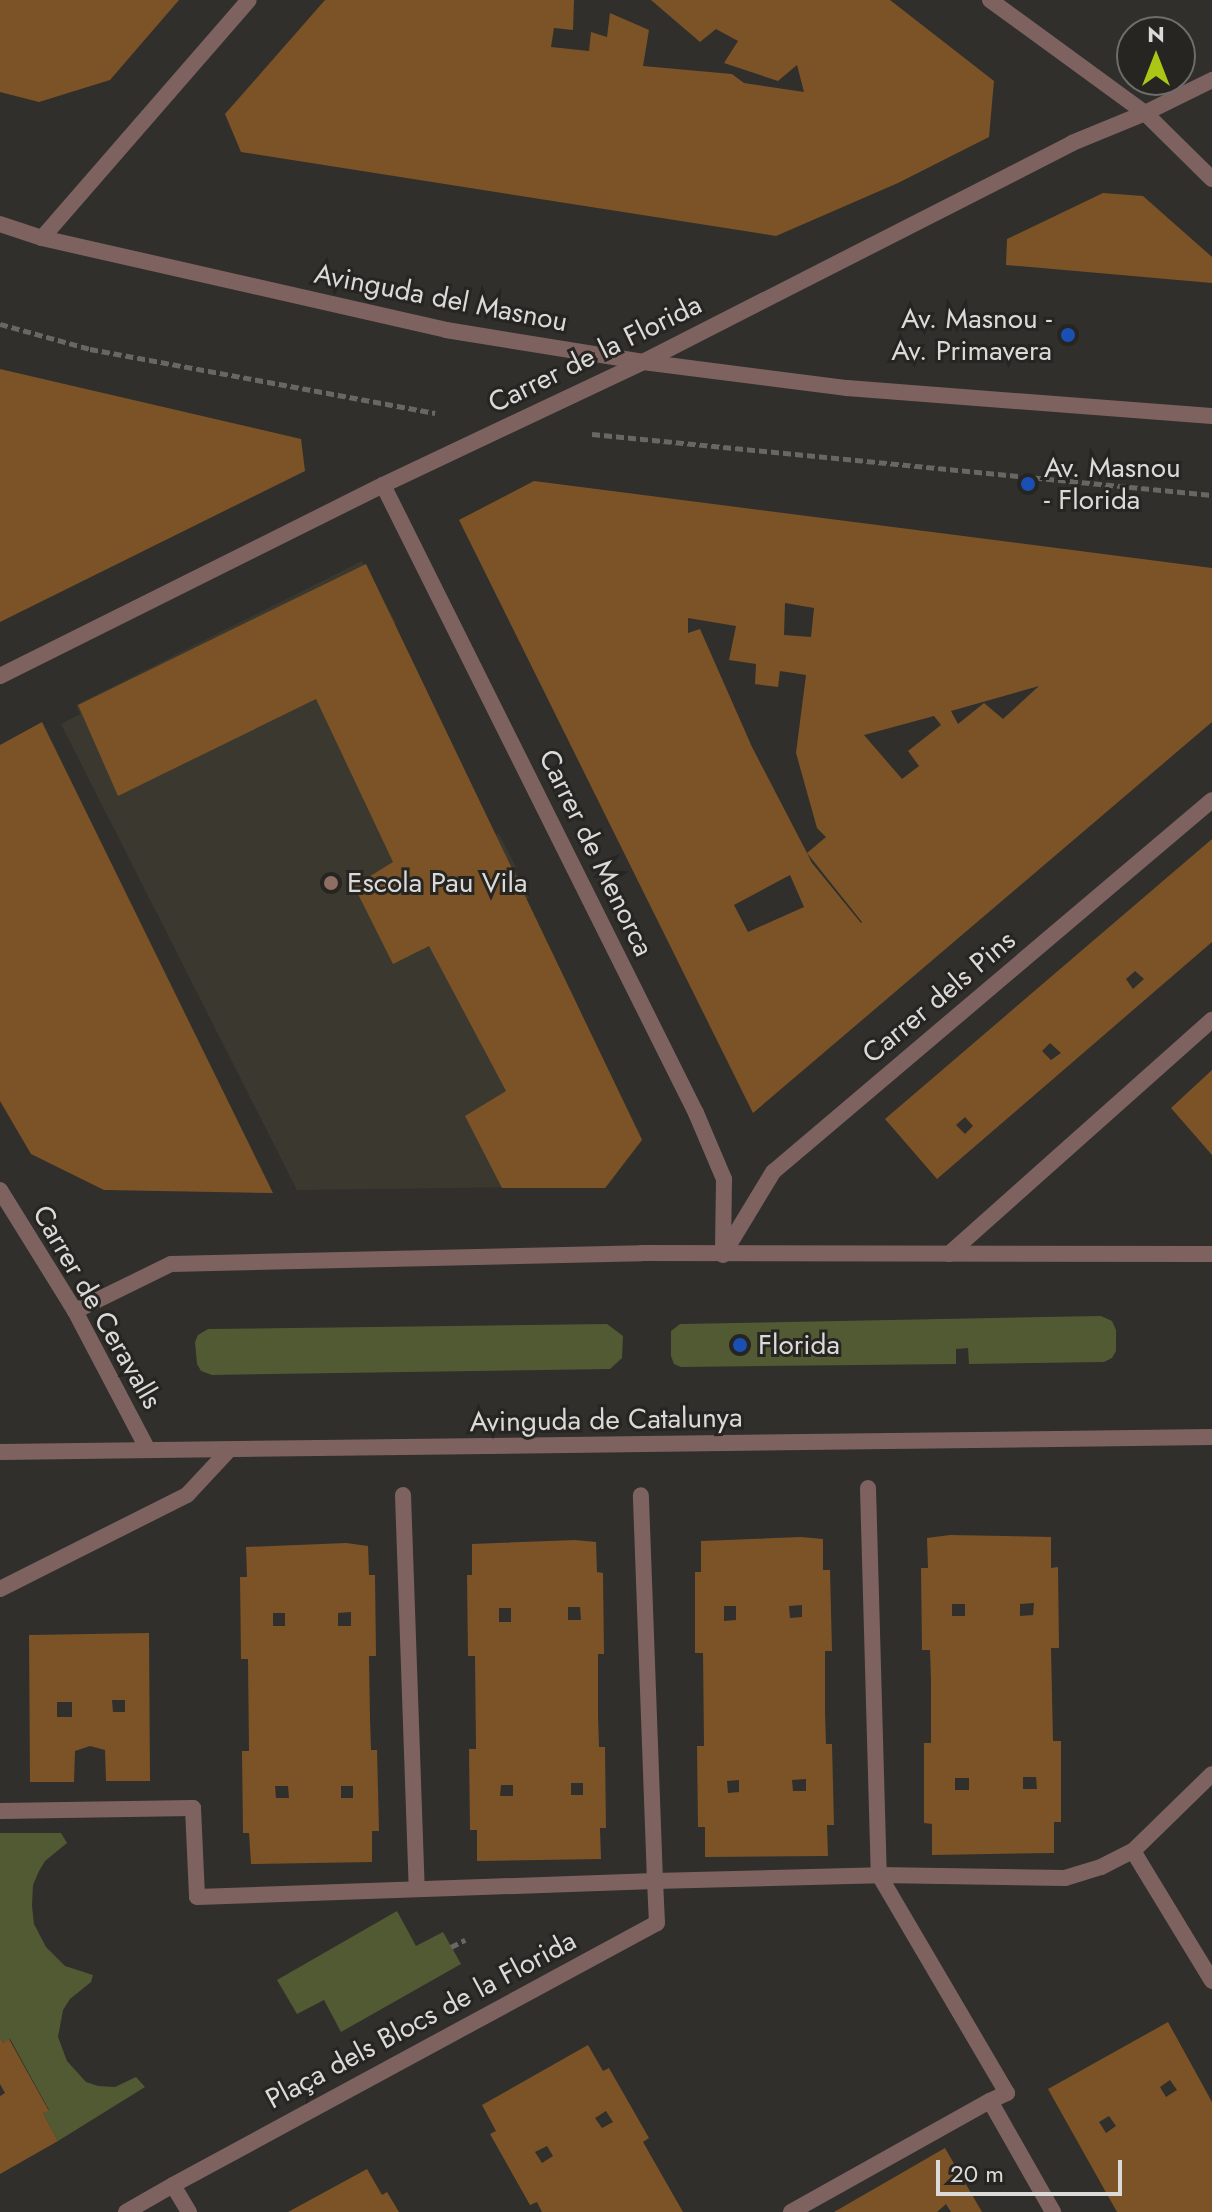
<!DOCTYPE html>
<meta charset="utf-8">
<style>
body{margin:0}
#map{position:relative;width:1212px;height:2212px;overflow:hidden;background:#302f2b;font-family:Jost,sans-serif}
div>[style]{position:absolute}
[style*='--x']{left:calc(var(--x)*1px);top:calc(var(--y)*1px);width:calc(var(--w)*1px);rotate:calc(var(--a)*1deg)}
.built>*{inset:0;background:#3b382f}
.green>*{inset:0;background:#515a33}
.building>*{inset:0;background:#7b5327}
.path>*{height:5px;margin-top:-2.5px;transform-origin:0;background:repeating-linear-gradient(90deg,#686764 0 8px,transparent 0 12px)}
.street>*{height:16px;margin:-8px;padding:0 8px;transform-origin:8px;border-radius:8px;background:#7e6260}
.dots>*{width:22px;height:22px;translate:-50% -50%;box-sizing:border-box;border:4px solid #262521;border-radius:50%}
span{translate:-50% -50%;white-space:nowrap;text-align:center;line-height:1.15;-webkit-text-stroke:6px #262521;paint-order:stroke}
.street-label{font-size:28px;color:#dbdad8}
.poi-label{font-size:28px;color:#dbdad8}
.right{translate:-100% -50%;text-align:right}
.left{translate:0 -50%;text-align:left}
.north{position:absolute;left:1116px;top:16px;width:80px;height:80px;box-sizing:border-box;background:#262521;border:2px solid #6e6d6a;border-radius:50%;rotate:0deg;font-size:22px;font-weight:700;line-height:32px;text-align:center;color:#dbdad8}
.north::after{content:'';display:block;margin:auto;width:28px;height:36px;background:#abc614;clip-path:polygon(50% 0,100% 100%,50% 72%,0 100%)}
.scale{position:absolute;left:936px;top:2160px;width:186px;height:36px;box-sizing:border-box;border:4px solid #dbdad8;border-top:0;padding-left:10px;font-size:24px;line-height:28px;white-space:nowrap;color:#dbdad8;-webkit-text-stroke:6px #262521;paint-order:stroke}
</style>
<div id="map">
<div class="built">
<i style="clip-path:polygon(362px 561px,396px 623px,394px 625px,496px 835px,499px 834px,516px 867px,514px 869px,529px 898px,525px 901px,642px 1138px,608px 1186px,297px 1190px,61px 724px,80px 714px,76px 705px)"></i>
</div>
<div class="green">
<i style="clip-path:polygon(1101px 1316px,1112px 1321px,1116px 1330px,1116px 1351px,1112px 1358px,1104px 1362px,969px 1364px,968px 1348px,956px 1349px,956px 1364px,681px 1367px,674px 1364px,671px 1356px,671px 1331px,680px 1324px)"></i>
<i style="clip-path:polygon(607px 1324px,623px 1336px,622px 1358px,610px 1369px,212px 1375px,201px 1371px,197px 1364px,195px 1342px,198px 1335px,208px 1329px)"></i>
<i style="clip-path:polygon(0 1833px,61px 1833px,67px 1843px,45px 1861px,39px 1871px,33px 1885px,32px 1906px,34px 1924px,46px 1947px,65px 1966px,93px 1975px,91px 1982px,70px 1999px,63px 2010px,58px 2037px,67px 2061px,86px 2082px,98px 2086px,115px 2087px,136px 2077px,145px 2087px,58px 2141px,43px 2113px,49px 2110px,10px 2039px,3px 2043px,0 2037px)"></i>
<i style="clip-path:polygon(397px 1911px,416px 1946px,443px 1932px,461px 1964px,341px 2032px,324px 2000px,297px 2014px,277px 1980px)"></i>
</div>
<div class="building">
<i style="clip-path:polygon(0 0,179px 0,110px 80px,39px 102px,0 92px)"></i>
<i style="clip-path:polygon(325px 0,574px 0,573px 30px,554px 28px,551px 47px,589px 51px,591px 32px,607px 37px,610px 13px,649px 30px,643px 66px,732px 74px,744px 83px,804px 92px,797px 65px,778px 81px,724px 63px,738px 41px,716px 29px,700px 42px,651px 0,890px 0,994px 81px,989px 137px,898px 183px,776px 236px,241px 152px,225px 114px)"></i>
<i style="clip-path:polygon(1103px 193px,1143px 196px,1212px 257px,1212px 283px,1006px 265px,1007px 239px)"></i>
<i style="clip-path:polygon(0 369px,301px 439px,305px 471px,0 622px)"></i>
<i style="clip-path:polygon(evenodd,534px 481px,1212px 568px,1212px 722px,753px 1113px,459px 520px,534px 481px,785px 603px,814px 608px,811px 637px,784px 635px,785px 603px,534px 481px,688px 618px,736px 626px,729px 660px,756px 664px,755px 684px,778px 687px,780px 671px,806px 675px,796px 753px,817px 828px,826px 837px,807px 853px,752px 747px,700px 629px,688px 633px,688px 618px,534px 481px,1039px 686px,1003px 719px,984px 703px,958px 724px,951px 711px,1039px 686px,534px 481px,934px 716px,941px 725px,908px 751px,919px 766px,902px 779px,864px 735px,934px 716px,534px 481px,807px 853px,862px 922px,861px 923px,812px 863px,807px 853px,534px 481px,790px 875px,804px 907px,748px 932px,734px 905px,790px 875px)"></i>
<i style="clip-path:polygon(366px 564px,642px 1140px,605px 1188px,502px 1188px,465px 1116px,506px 1091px,429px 946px,393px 964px,354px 886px,393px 862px,316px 699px,118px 796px,78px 705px)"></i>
<i style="clip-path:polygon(42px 722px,273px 1193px,104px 1190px,31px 1154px,0 1101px,0 745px)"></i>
<i style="clip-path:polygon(evenodd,1212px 839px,1212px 942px,937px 1179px,885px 1119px,1212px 839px,1135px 971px,1144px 979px,1133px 989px,1126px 979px,1135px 971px,1212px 839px,1050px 1043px,1061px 1053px,1051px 1060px,1042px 1051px,1050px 1043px,1212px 839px,965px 1117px,973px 1126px,965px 1134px,956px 1125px,965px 1117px)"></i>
<i style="clip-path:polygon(1212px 1070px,1212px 1155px,1171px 1108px)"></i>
<i style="clip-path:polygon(evenodd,950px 1535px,1051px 1537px,1051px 1568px,1058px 1567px,1059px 1648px,1051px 1648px,1053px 1741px,1061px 1741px,1061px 1822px,1054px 1822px,1054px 1853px,932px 1855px,932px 1824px,924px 1823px,924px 1743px,931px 1743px,931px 1680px,930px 1650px,922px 1650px,921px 1568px,928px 1568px,927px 1538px,950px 1535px,1034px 1603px,1033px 1615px,1020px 1616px,1020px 1604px,1034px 1603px,950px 1535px,952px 1604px,965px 1604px,965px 1616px,952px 1616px,952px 1604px,950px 1535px,1023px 1777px,1036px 1777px,1037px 1789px,1023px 1789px,1023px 1777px,950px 1535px,955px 1778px,969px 1778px,969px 1790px,955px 1790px,955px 1778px)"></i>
<i style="clip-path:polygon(evenodd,801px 1537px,823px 1539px,823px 1570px,830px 1570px,832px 1651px,825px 1651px,825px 1712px,826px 1744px,832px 1744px,834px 1825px,827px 1825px,828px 1856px,705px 1857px,705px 1827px,698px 1827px,697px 1746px,704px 1746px,703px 1653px,695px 1653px,695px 1572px,701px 1572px,701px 1541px,801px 1537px,802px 1605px,802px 1617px,790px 1618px,789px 1606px,802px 1605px,801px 1537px,724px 1606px,736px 1606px,736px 1620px,724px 1621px,724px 1606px,801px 1537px,806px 1779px,806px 1791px,793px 1791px,792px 1780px,806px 1779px,801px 1537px,739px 1780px,739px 1792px,728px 1793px,727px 1781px,739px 1780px)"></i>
<i style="clip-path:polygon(evenodd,575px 1540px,596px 1542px,597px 1572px,603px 1573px,604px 1654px,598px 1654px,598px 1715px,599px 1747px,605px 1747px,606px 1828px,600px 1828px,601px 1859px,477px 1861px,477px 1830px,470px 1830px,469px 1749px,476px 1749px,475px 1656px,468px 1656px,467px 1575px,472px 1575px,472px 1544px,575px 1540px,568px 1607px,580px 1607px,581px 1620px,568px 1620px,568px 1607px,575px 1540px,499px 1608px,511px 1608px,511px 1622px,499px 1622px,499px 1608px,575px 1540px,571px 1783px,583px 1783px,583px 1795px,571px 1795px,571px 1783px,575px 1540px,501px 1785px,513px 1785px,513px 1796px,500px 1796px,501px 1785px)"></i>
<i style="clip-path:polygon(evenodd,346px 1543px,368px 1546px,369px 1575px,375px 1575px,376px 1656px,369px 1656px,370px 1718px,371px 1750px,377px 1750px,379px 1831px,372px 1831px,372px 1862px,251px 1864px,249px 1833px,243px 1833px,242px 1751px,249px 1751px,248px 1659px,241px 1659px,240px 1577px,247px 1577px,246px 1547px,346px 1543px,351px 1612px,351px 1626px,338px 1626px,338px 1613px,351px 1612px,346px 1543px,273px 1613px,285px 1613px,285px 1626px,273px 1626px,273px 1613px,346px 1543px,275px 1786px,288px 1786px,289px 1798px,276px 1798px,275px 1786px,346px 1543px,341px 1786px,353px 1786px,353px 1798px,341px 1798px,341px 1786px)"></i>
<i style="clip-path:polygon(evenodd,149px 1633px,150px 1781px,106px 1781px,105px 1750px,90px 1746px,75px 1751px,74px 1782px,30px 1782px,29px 1635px,149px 1633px,112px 1700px,125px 1700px,125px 1712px,113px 1712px,112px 1700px,149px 1633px,57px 1702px,72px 1702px,72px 1717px,57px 1717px,57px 1702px)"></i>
<i style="clip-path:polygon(evenodd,1168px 2022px,1212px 2102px,1212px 2212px,1117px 2212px,1048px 2089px,1168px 2022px,1170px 2080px,1177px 2090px,1166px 2097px,1160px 2087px,1170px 2080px,1168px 2022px,1109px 2116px,1116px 2126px,1106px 2133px,1099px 2122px,1109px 2116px)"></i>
<i style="clip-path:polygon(0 2037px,3px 2043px,9px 2039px,49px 2111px,43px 2113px,58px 2141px,0 2174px,0 2096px,5px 2093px,0 2084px)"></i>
<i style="clip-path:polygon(evenodd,588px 2045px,603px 2071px,609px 2068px,649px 2138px,643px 2142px,683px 2212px,542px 2212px,537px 2202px,530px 2205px,490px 2134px,496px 2131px,482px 2105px,588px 2045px,606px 2111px,613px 2122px,602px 2128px,595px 2118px,606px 2111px,588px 2045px,547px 2146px,553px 2156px,542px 2163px,535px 2152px,547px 2146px)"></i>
<i style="clip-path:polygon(945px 2148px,982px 2212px,951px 2212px,946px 2204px,937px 2212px,834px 2212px)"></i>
<i style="clip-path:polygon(367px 2169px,382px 2195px,387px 2192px,399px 2212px,288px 2212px)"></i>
</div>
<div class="path">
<i style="--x:0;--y:324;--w:93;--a:15.5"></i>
<i style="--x:90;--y:349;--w:351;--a:10.5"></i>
<i style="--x:592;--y:434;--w:623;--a:5.62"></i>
<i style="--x:451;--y:1947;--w:16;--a:-27"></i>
</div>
<div class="street">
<i style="--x:990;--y:0;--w:192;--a:36.1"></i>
<i style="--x:1145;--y:113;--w:94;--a:44.6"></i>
<i style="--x:0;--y:224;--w:44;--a:18.4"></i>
<i style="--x:42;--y:238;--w:414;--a:12.8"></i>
<i style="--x:446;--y:330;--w:200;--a:9.2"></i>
<i style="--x:643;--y:362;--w:206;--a:7.3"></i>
<i style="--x:847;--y:388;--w:366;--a:4.4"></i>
<i style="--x:42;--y:238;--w:315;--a:-49"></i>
<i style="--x:383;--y:485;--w:702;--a:63.51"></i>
<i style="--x:696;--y:1113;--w:72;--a:67"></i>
<i style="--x:724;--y:1179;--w:76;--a:90.8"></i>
<i style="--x:0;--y:676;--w:428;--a:-26.5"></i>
<i style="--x:383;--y:485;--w:288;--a:-25.3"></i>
<i style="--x:643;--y:362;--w:482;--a:-27"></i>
<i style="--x:1072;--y:143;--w:79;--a:-22.3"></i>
<i style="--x:1145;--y:113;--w:75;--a:-26.2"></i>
<i style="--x:0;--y:1190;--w:142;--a:58.2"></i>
<i style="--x:75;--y:1311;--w:157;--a:62.3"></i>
<i style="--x:724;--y:1253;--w:95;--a:-58.8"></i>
<i style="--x:773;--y:1172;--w:575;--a:-40.28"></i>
<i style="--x:949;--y:1254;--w:352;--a:-41.7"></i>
<i style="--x:75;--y:1311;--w:107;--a:-26.1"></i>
<i style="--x:171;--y:1264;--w:471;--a:-1.3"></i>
<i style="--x:642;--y:1253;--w:570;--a:0.1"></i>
<i style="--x:0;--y:1452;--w:1212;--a:-0.71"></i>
<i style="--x:868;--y:1488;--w:387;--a:88.4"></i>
<i style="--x:879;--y:1875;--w:253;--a:59.6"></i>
<i style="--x:1007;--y:2093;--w:19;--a:155"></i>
<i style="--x:990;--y:2101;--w:128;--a:60.4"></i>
<i style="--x:403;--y:1495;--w:394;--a:88"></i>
<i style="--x:0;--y:1589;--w:209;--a:-26.7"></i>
<i style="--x:187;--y:1495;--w:60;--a:-47"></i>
<i style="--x:0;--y:1811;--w:193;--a:-0.9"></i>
<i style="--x:193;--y:1808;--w:89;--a:87.4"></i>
<i style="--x:197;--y:1897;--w:458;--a:-2"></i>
<i style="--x:655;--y:1881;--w:386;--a:-92.1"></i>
<i style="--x:1133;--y:1851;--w:152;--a:58.7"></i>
<i style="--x:126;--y:2212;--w:54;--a:-29.9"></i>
<i style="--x:189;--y:2212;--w:31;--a:-121"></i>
<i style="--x:173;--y:2185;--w:550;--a:-28.43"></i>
<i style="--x:657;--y:1923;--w:42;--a:-92.7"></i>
<i style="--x:655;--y:1881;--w:224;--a:-1.5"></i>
<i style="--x:879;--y:1875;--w:186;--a:0.9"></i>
<i style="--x:1065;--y:1878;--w:38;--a:-17"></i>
<i style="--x:1101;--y:1867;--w:36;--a:-27"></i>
<i style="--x:1133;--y:1851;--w:110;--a:-44.3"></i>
<i style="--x:791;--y:2212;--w:228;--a:-29.2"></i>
</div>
<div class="dots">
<i style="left:1068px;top:335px;background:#1a4fb4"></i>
<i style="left:1028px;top:484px;background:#1a4fb4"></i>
<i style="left:331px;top:883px;background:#8d6e63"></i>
<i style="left:740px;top:1345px;background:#1a4fb4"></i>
</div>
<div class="street-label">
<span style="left:441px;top:298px;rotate:11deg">Avinguda del Masnou</span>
<span style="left:595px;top:354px;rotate:-26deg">Carrer de la Florida</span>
<span style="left:596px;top:853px;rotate:64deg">Carrer de Menorca</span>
<span style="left:939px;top:997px;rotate:-40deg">Carrer dels Pins</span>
<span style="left:97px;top:1307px;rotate:60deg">Carrer de Ceravalls</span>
<span style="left:606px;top:1420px;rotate:-1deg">Avinguda de Catalunya</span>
<span style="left:421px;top:2020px;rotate:-28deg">Plaça dels Blocs de la Florida</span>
</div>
<div class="poi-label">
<span class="right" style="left:1052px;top:335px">Av. Masnou -<br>Av. Primavera</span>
<span class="left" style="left:1044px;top:484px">Av. Masnou<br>- Florida</span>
<span class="left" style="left:347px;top:883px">Escola Pau Vila</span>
<span class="left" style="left:758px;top:1345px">Florida</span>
</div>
<div class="north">N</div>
<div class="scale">20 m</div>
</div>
